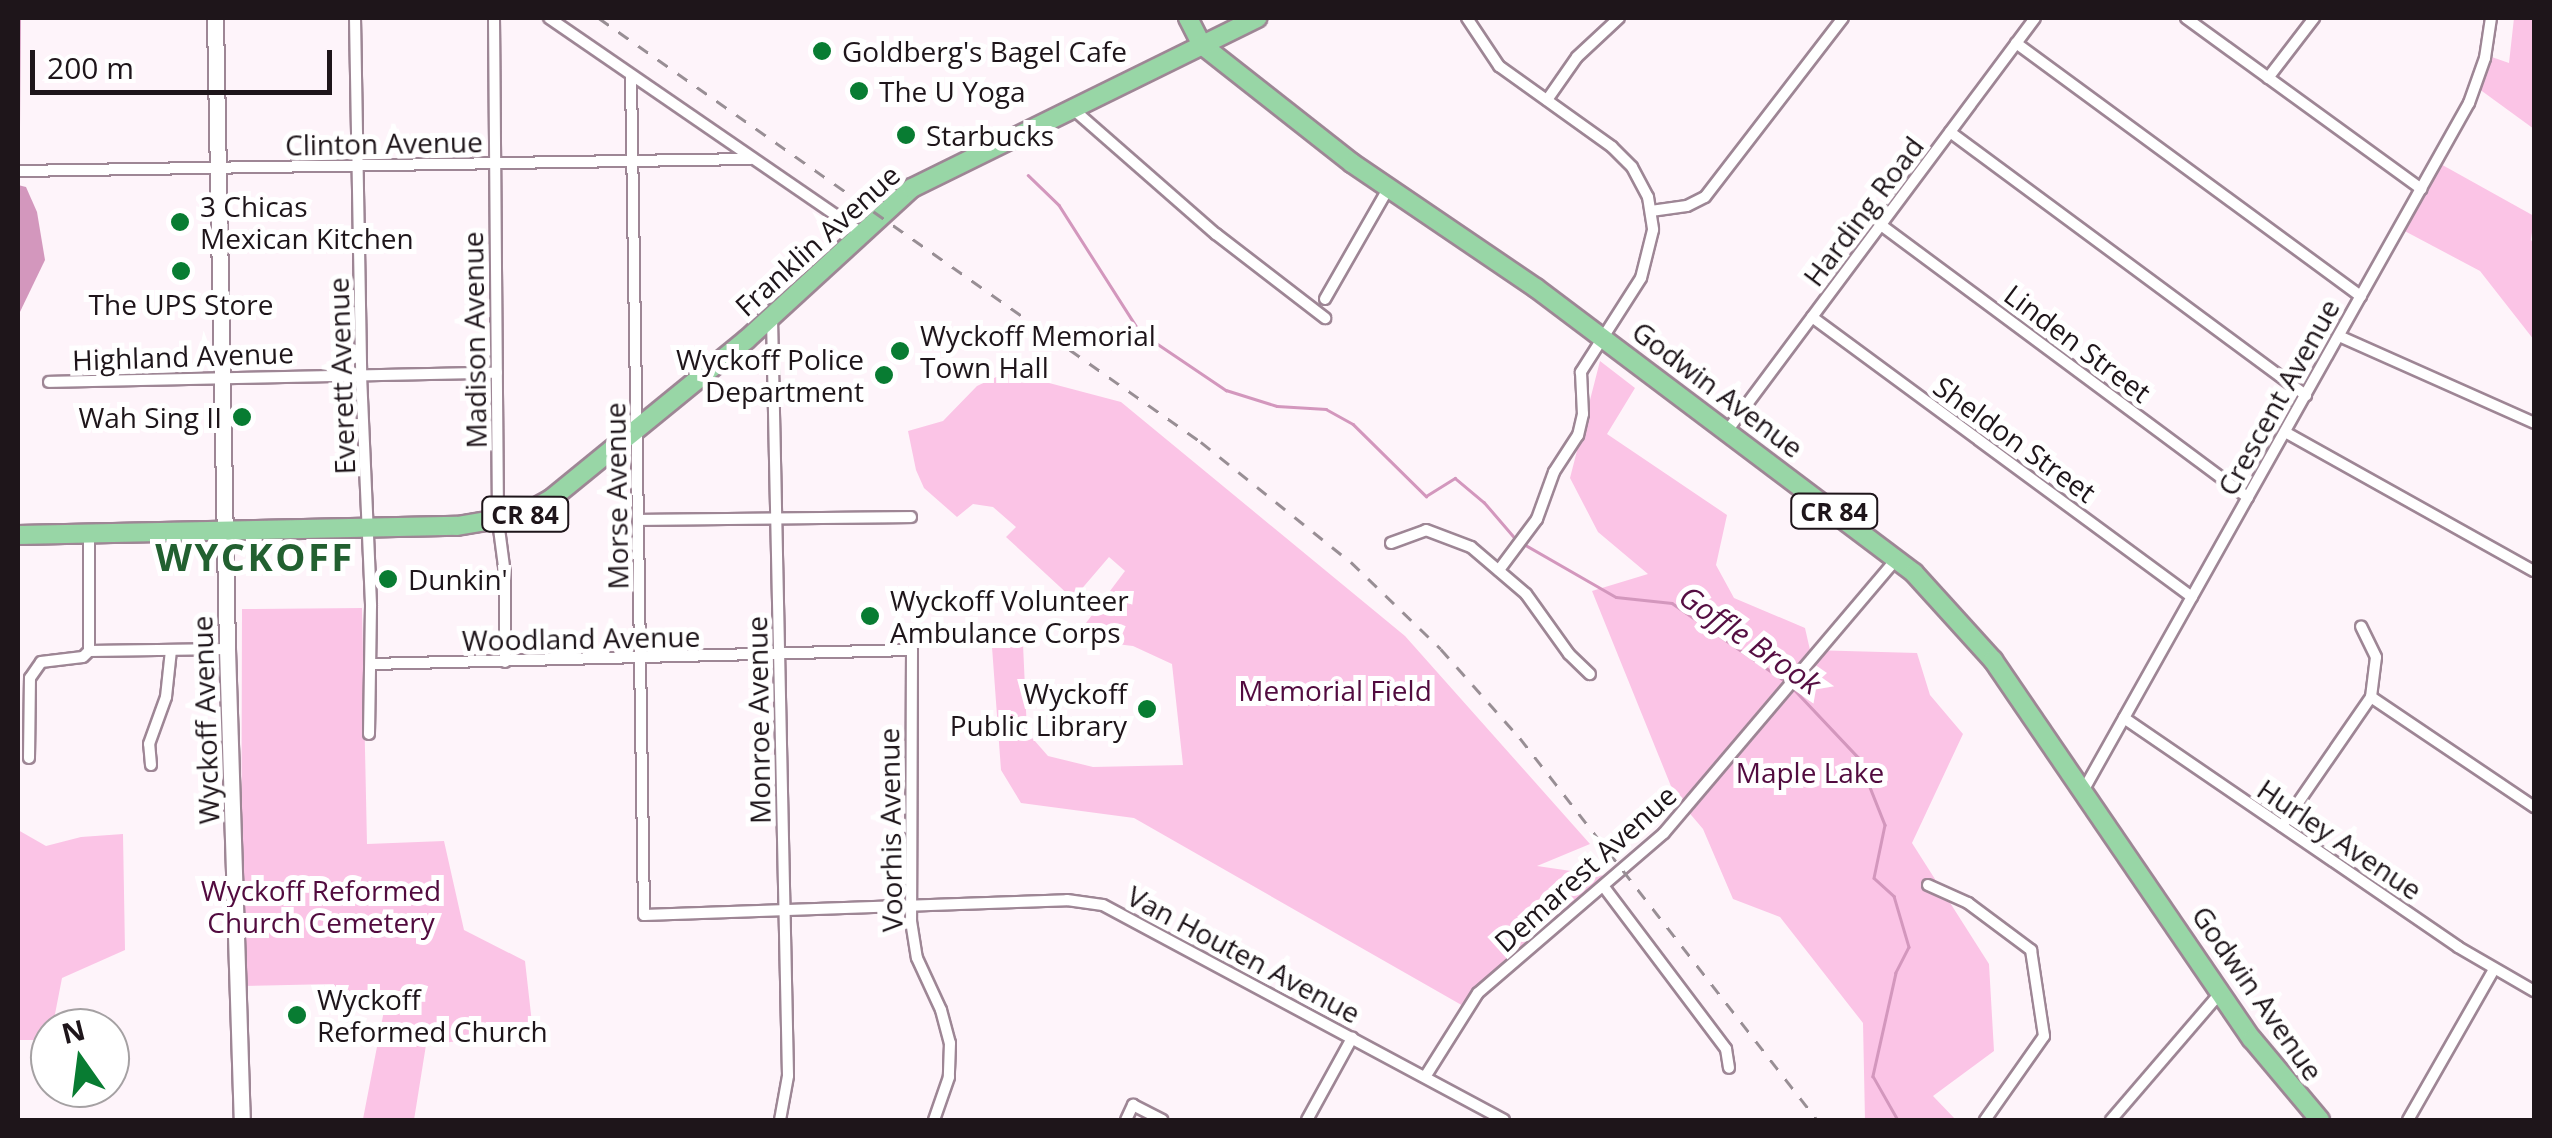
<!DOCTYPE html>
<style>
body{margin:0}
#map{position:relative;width:2552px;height:1138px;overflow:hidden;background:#fef4fa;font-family:"Open Sans",sans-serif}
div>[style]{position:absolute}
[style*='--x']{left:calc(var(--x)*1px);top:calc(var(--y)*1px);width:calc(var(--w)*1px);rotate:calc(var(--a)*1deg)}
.green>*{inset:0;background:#fbc4e6}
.water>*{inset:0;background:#d397bd}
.stream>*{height:2.5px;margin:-1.25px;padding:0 1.25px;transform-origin:1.25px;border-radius:1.25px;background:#d397bd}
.roads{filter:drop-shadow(2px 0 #9e8695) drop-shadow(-2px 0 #9e8695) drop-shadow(0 2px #9e8695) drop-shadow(0 -2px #9e8695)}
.street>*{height:10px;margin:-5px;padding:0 5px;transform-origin:5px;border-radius:5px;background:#fff}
.secondary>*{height:15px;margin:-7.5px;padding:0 7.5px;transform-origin:7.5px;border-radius:7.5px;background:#fff}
.primary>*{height:18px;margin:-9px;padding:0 9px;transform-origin:9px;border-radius:9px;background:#98d6a6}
.rail>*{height:2.5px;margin-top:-1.25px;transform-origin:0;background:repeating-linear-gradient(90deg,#988e94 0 12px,transparent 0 24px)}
.dots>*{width:28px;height:28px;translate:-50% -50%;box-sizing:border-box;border:5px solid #fff;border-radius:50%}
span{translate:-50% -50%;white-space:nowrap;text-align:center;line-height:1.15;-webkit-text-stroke:10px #fff;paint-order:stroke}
.shield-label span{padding:2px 8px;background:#fff;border:2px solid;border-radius:8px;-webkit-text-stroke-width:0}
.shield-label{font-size:25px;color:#1e151a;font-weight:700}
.poi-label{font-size:28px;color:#1e151a}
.left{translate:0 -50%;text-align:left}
.right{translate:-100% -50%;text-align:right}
.street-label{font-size:28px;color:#1e151a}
.park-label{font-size:28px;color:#520b3f}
.water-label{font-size:30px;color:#550e42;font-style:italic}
.district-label{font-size:38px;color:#226030;font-weight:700;letter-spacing:2.5px}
.frame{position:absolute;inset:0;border:20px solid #1e151a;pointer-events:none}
.north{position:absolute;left:30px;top:1008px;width:100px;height:100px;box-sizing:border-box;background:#fff;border:2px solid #a5a1a3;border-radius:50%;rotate:346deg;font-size:28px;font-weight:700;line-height:40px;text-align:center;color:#1e151a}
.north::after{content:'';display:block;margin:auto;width:35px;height:45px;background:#087c32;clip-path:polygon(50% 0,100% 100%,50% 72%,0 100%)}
.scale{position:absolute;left:30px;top:50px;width:302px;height:45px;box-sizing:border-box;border:5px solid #1e151a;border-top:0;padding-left:12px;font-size:30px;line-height:35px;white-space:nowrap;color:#1e151a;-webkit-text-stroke:8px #fff;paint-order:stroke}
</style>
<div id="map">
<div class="green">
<i style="clip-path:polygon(2514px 18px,2534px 18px,2534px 129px,2475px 86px,2486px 55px,2509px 63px)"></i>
<i style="clip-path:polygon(2437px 162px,2534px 216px,2531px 240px,2534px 244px,2534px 340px,2480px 271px,2399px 228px)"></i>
<i style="clip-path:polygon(1600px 361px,1635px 388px,1607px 434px,1727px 515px,1716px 565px,1734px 598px,1805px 628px,1810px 650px,1917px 653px,1930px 695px,1963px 734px,1912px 843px,1989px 964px,1994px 1051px,1933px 1096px,1956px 1120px,1865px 1120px,1863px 1023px,1780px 917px,1733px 899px,1703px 829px,1675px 796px,1592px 591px,1648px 574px,1598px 532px,1570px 478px)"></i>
<i style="clip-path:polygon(1007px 372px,1121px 402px,1405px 636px,1590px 844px,1537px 866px,1612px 877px,1465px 1007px,1134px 818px,1021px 803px,1001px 770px,992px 647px,1023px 644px,1027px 732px,1048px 756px,1093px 767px,1183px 765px,1172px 664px,1133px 646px,1074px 639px,1125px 571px,1109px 557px,1073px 599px,1006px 537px,1016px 527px,993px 507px,973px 504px,957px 517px,924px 488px,916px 470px,908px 431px,943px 421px,977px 386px)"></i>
<i style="clip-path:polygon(362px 608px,367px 844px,444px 841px,464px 930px,525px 961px,533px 1032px,426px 1045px,414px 1120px,363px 1119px,388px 990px,333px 991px,334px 984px,241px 986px,242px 609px)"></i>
<i style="clip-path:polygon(18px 830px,46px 846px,81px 837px,123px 834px,125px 950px,62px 978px,50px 1040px,18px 1040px)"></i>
</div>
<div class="water">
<i style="clip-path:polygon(18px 185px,26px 187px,37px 212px,45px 260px,18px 316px)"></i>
</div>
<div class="stream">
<i style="--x:18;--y:128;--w:110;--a:-89.5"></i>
<i style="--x:1028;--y:175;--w:43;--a:44.1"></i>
<i style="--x:1059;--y:205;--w:151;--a:57.5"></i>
<i style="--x:1140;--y:332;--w:104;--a:34"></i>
<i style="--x:1226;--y:390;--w:53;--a:17.4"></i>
<i style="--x:1277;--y:406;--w:49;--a:3.5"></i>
<i style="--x:1326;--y:409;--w:31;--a:29"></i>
<i style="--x:1353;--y:424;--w:103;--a:44.6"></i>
<i style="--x:1426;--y:496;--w:34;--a:-32"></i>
<i style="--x:1455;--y:478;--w:38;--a:40"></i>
<i style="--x:1484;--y:502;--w:48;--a:49.3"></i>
<i style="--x:1522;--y:543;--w:108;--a:29.9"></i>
<i style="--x:1616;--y:597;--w:56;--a:6.1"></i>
<i style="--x:1672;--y:603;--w:137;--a:34.6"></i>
<i style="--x:1791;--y:686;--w:98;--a:46.7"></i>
<i style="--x:1858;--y:757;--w:73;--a:68.3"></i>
<i style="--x:1885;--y:825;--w:54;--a:101.7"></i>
<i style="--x:1874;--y:878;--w:27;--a:42"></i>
<i style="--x:1894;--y:896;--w:53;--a:73.6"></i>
<i style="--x:1909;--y:947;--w:29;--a:117"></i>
<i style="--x:1896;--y:973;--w:106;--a:102.6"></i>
<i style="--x:1873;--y:1076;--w:51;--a:60.4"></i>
</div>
<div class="roads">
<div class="street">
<i style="--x:355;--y:18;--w:357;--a:89"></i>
<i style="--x:361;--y:375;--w:231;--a:87.5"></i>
<i style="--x:371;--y:606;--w:128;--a:90.9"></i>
<i style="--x:494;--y:18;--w:503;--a:89.54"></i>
<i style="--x:498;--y:521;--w:53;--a:82.5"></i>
<i style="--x:505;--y:574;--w:88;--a:90"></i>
<i style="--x:549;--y:18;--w:380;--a:34.5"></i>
<i style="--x:1467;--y:18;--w:58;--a:56.3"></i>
<i style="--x:1499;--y:66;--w:139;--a:35.6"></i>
<i style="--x:1612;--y:147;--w:28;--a:45"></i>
<i style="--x:1632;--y:167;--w:34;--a:62"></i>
<i style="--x:1648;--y:197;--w:33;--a:81"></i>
<i style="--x:1653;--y:230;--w:49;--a:104"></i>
<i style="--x:1641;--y:278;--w:112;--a:122.6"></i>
<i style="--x:1581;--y:372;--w:42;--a:87.3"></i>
<i style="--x:1583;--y:414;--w:22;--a:103"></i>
<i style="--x:1578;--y:435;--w:44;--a:123"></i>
<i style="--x:1554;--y:472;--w:50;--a:109.9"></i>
<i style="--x:1537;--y:519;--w:64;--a:126.7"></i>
<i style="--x:2186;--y:18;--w:291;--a:36"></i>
<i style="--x:2016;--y:43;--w:428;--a:36.3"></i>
<i style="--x:631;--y:76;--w:839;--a:89.11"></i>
<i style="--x:644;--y:915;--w:423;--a:-2"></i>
<i style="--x:1067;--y:900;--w:36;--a:8"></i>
<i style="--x:1103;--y:905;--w:455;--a:28.2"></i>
<i style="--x:2268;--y:78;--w:76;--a:-52.5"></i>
<i style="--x:1547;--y:100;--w:52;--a:-55.1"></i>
<i style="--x:1577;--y:57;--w:57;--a:-42.9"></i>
<i style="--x:1073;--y:109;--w:190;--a:41.2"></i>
<i style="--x:1216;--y:234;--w:138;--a:37.6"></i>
<i style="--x:1950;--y:132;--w:443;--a:36.5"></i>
<i style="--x:18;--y:171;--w:733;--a:-0.94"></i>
<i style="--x:1651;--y:211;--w:36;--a:-8"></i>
<i style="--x:1687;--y:206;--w:20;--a:-27"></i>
<i style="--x:1705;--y:197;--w:226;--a:-52.4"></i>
<i style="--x:1881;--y:225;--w:457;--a:36.6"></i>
<i style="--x:1325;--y:299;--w:127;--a:-60.2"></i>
<i style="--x:1812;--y:317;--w:472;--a:36.4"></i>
<i style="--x:772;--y:318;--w:758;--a:88.79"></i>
<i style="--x:788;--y:1076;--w:45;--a:100.3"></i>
<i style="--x:2339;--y:336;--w:214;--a:24"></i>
<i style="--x:49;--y:382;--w:448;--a:-1.2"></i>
<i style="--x:1727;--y:431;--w:515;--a:-53.29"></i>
<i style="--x:2285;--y:432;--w:285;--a:29.2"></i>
<i style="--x:638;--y:520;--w:273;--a:-0.6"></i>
<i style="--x:1391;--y:543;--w:37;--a:-20"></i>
<i style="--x:1426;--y:530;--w:48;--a:20.7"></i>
<i style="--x:1471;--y:547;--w:72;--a:40.5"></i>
<i style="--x:1526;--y:594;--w:74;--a:54.4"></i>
<i style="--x:1569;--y:654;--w:29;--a:44"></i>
<i style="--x:89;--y:651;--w:116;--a:-90"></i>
<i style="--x:372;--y:664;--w:540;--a:-1.49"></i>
<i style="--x:912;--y:650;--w:271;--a:90.2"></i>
<i style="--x:911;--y:921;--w:37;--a:81"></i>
<i style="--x:917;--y:958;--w:57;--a:65.2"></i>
<i style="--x:941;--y:1010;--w:34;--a:75"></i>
<i style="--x:950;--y:1043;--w:34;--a:92"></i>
<i style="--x:949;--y:1077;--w:46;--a:109.2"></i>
<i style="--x:2371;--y:697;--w:197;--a:34"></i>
<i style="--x:2124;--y:718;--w:405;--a:34.4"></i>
<i style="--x:2458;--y:947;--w:88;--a:30.1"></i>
<i style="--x:29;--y:758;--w:80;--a:-89.3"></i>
<i style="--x:30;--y:678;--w:19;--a:-55"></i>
<i style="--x:41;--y:662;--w:42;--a:-6.8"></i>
<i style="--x:83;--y:657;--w:8;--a:-45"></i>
<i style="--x:89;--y:651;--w:138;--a:-0.8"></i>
<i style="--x:151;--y:765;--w:21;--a:-95"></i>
<i style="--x:149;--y:744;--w:50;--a:-70.1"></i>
<i style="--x:166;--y:697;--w:47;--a:-83.9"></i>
<i style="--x:2083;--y:791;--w:789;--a:-60.71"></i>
<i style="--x:2469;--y:103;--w:48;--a:-70.4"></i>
<i style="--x:2485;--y:58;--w:40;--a:-81.5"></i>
<i style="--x:2282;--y:826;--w:157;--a:-55.4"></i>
<i style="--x:2371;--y:697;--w:40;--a:-82.9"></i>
<i style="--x:2376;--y:657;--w:34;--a:-116"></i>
<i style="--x:1928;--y:885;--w:44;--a:24.2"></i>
<i style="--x:1968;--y:903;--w:79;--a:36.7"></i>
<i style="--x:2031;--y:950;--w:87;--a:81.4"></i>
<i style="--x:2044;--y:1036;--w:103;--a:125.1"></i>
<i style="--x:1604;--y:887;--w:203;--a:53"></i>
<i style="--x:1726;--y:1049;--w:19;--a:81"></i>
<i style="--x:1425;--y:1077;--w:99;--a:-57.8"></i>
<i style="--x:1478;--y:993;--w:245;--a:-40.7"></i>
<i style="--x:1664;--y:833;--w:360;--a:-49.7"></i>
<i style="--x:1126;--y:1120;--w:17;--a:-65"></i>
<i style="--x:1133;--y:1105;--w:33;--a:27"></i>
<i style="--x:1307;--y:1120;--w:94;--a:-61.2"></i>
<i style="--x:2111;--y:1120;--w:169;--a:-49.3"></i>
<i style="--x:2408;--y:1120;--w:174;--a:-60.3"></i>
</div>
<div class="secondary">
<i style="--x:215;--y:18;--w:631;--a:88.91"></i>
<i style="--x:227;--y:649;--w:471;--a:88.2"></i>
</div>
<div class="primary">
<i style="--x:1188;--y:18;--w:30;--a:63"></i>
<i style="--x:1202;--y:45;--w:191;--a:38.2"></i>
<i style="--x:1352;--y:163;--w:222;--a:34.2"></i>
<i style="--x:1536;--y:288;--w:473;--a:37"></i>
<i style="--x:1914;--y:573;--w:118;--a:47.8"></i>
<i style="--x:1993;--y:660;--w:459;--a:55.7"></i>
<i style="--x:2252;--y:1039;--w:106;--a:50"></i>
<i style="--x:18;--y:535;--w:439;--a:-1.2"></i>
<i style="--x:457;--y:526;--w:66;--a:-9.6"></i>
<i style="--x:522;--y:515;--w:33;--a:-29"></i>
<i style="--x:551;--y:499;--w:252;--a:-39.2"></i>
<i style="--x:746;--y:340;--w:225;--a:-42.5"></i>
<i style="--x:912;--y:188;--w:385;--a:-26.2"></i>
</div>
</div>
<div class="rail">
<i style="--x:599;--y:18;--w:736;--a:35.16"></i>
<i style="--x:1201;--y:442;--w:192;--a:38.7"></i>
<i style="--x:1351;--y:562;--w:125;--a:44"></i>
<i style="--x:1441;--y:649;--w:119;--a:48.4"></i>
<i style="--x:1520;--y:738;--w:484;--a:52.1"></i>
</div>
<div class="dots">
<i style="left:822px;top:51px;background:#087c32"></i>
<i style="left:859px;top:91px;background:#087c32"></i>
<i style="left:906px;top:135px;background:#087c32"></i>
<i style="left:180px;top:222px;background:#087c32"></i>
<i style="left:181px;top:271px;background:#087c32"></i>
<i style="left:900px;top:351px;background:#087c32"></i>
<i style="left:884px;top:375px;background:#087c32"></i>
<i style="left:242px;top:417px;background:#087c32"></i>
<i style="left:388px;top:579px;background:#087c32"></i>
<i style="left:870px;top:616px;background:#087c32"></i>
<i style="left:1147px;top:709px;background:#087c32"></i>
<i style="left:297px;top:1015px;background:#087c32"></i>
</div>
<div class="shield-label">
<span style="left:1834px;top:511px">CR 84</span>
<span style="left:525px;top:514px">CR 84</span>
</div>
<div class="poi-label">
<span class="left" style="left:842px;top:51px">Goldberg's Bagel Cafe</span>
<span class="left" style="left:879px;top:91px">The U Yoga</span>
<span class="left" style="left:926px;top:135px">Starbucks</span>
<span class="left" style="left:200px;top:222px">3 Chicas<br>Mexican Kitchen</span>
<span style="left:181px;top:304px">The UPS Store</span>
<span class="left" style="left:920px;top:351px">Wyckoff Memorial<br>Town Hall</span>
<span class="right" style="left:864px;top:375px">Wyckoff Police<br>Department</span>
<span class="right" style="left:222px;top:417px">Wah Sing II</span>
<span class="left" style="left:408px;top:579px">Dunkin'</span>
<span class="left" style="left:890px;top:616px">Wyckoff Volunteer<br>Ambulance Corps</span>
<span class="right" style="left:1127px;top:709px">Wyckoff<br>Public Library</span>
<span class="left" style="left:317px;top:1015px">Wyckoff<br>Reformed Church</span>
</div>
<div class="street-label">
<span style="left:384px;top:143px;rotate:-1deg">Clinton Avenue</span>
<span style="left:1863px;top:211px;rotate:-53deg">Harding Road</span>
<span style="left:817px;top:240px;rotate:-42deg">Franklin Avenue</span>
<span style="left:474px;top:340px;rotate:-91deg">Madison Avenue</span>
<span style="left:2078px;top:343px;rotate:37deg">Linden Street</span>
<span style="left:183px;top:356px;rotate:-2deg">Highland Avenue</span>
<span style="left:341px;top:376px;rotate:-92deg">Everett Avenue</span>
<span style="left:1718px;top:389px;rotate:37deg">Godwin Avenue</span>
<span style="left:2278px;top:397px;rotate:-61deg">Crescent Avenue</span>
<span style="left:2015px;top:439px;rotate:36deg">Sheldon Street</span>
<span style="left:616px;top:496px;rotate:-91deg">Morse Avenue</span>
<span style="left:581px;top:638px;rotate:-1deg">Woodland Avenue</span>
<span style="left:205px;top:720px;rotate:-92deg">Wyckoff Avenue</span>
<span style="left:758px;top:720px;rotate:-91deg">Monroe Avenue</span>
<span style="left:890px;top:830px;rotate:-91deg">Voorhis Avenue</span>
<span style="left:2340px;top:839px;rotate:34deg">Hurley Avenue</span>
<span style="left:1585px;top:868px;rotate:-42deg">Demarest Avenue</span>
<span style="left:1244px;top:954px;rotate:28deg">Van Houten Avenue</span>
<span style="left:2258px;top:993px;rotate:55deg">Godwin Avenue</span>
</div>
<div class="park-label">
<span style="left:1335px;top:690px">Memorial Field</span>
<span style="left:1810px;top:772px">Maple Lake</span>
<span style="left:321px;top:906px">Wyckoff Reformed<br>Church Cemetery</span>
</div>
<div class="water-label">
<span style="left:1750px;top:640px;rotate:35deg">Goffle Brook</span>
</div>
<div class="district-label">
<span style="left:255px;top:557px">WYCKOFF</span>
</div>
<div class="frame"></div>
<div class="north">N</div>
<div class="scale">200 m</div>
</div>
